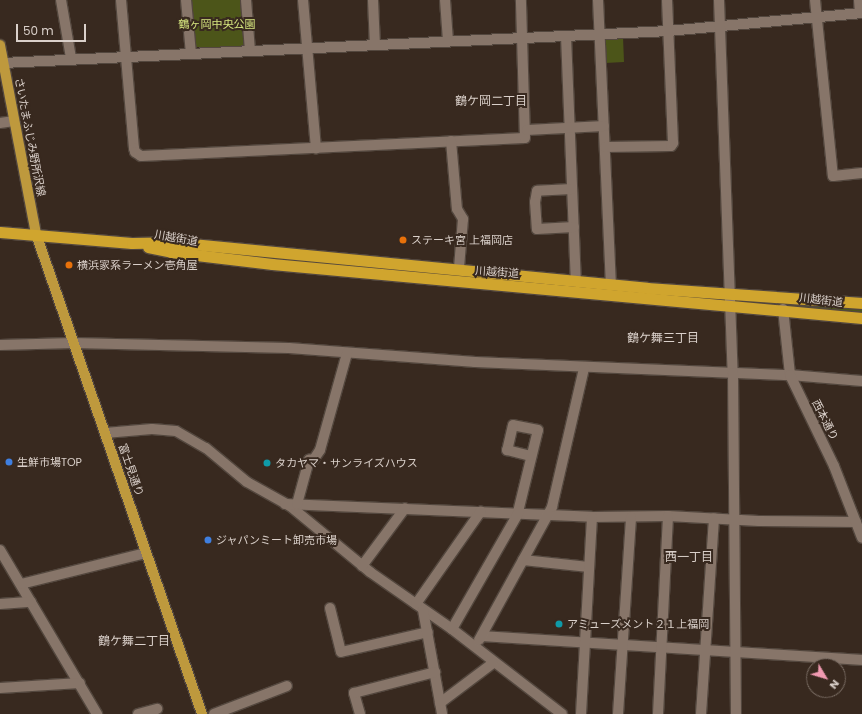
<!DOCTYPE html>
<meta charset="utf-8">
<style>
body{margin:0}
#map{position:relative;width:862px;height:714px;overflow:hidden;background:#38291f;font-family:Poppins,"Noto Sans JP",sans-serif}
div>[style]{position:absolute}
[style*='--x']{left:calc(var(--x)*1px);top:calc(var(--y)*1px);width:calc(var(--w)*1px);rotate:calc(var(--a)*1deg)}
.green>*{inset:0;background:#4c5519}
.roads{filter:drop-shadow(1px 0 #53473e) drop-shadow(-1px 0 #53473e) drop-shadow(0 1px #53473e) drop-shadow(0 -1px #53473e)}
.minor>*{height:10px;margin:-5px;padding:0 5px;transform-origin:5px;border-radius:5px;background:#877569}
.tertiary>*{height:10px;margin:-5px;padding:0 5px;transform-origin:5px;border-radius:5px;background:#877569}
.primary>*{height:10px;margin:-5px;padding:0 5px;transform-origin:5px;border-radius:5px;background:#be993d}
.trunk>*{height:11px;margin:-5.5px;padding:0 5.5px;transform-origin:5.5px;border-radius:5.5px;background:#d0a52e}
.dots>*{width:11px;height:11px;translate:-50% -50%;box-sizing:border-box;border:2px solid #38291f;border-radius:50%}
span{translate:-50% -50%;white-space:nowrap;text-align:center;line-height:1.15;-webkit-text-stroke:4px #38291f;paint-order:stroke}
.park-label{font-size:11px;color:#d4e47e}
.street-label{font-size:11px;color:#dad0ca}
.poi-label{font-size:11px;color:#dad0ca}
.left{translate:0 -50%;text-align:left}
.neighbourhood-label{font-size:12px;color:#dad0ca}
.north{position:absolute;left:806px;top:658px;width:40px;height:40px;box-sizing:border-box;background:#38291f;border:1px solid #796c63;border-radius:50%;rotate:128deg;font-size:11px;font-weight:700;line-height:16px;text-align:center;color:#dad0ca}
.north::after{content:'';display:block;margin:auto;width:14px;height:18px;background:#f19ab1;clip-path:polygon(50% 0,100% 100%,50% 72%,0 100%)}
.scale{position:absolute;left:16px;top:24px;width:70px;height:18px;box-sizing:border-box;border:2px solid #dad0ca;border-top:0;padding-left:5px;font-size:12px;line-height:14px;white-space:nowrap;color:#dad0ca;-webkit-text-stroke:3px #38291f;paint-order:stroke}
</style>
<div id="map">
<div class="green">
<i style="clip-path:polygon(190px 0,241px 0,245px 44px,241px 47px,194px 47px)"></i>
<i style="clip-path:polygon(623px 37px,624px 62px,605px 63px,604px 41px,607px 38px)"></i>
<i style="clip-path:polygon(749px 300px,862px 307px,862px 315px,815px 308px,752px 303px)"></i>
</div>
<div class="roads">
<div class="minor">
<i style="--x:61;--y:0;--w:59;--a:80.2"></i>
<i style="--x:121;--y:0;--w:149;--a:85"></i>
<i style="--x:134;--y:148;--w:4;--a:76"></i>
<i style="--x:135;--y:152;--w:7;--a:34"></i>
<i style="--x:141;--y:156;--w:384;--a:-2.7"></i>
<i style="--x:525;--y:138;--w:138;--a:-91.7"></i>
<i style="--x:186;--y:0;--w:54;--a:84.7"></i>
<i style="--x:246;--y:0;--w:51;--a:85.5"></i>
<i style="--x:303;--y:0;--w:149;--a:85"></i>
<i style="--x:373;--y:0;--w:45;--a:87.5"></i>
<i style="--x:445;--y:0;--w:41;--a:85.8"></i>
<i style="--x:598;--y:0;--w:284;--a:87.4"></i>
<i style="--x:815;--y:0;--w:177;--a:84.2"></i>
<i style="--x:833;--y:176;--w:29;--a:-6"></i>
<i style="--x:859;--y:0;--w:13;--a:86"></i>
<i style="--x:566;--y:36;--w:245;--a:87.7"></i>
<i style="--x:3;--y:63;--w:666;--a:-2.75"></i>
<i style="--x:668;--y:31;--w:195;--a:-5.3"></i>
<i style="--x:0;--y:123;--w:14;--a:-8"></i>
<i style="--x:527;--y:130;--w:77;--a:-3"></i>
<i style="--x:451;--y:141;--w:68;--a:85"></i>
<i style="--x:457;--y:209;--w:12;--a:59"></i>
<i style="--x:463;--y:219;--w:49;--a:94.7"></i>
<i style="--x:605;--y:147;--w:66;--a:-0.9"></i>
<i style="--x:671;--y:146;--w:4;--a:-56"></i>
<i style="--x:673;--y:143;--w:143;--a:-92.4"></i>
<i style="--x:572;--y:189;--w:35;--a:177"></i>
<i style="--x:537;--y:191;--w:11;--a:100"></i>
<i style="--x:535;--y:202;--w:27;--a:86"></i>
<i style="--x:537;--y:229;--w:37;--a:-3"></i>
<i style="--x:0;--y:345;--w:73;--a:-1.6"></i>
<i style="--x:73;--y:343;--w:216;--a:1.3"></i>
<i style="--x:289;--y:348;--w:187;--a:4.3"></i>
<i style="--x:475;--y:362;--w:315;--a:2.4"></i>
<i style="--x:790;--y:375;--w:72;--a:4.8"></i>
<i style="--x:105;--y:433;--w:47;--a:-4.9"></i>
<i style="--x:152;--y:429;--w:24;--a:5"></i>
<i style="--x:176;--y:431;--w:34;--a:30"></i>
<i style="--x:206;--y:448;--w:53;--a:39.7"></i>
<i style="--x:247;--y:482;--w:49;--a:29.2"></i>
<i style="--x:290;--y:506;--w:104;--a:39.5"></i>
<i style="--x:370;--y:572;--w:100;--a:34.8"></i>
<i style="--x:452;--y:629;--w:139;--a:37.7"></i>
<i style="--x:285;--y:504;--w:307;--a:2.4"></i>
<i style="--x:592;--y:517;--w:76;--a:-0.8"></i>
<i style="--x:668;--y:516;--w:91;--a:3.1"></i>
<i style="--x:759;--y:521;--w:97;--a:0.6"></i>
<i style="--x:297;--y:504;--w:46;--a:-74.7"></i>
<i style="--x:309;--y:460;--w:5;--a:-11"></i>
<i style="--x:314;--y:459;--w:11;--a:-56"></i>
<i style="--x:320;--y:450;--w:101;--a:-74.4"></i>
<i style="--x:518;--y:512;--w:84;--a:-76.3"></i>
<i style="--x:538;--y:430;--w:25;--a:-169"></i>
<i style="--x:513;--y:425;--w:26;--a:103"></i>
<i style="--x:507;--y:450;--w:25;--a:14"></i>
<i style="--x:0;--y:550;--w:191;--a:59.4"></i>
<i style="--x:523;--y:560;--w:66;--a:6.1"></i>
<i style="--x:362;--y:566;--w:72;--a:-53.4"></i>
<i style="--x:21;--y:584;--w:128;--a:-14"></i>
<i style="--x:0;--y:604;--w:31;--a:-4"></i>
<i style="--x:416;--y:604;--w:113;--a:-55"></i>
<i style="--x:330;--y:608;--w:45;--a:76"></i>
<i style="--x:341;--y:652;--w:89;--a:-12.9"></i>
<i style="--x:423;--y:610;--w:106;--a:79.6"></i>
<i style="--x:452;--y:629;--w:135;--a:-60.2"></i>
<i style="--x:482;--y:636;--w:381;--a:3.6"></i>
<i style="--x:479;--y:640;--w:152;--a:-61.2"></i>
<i style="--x:552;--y:507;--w:143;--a:-77"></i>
<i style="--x:0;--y:688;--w:80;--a:-3.6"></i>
<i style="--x:440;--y:703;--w:66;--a:-37"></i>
<i style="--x:138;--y:714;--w:20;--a:-15"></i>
<i style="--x:214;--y:714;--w:78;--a:-21"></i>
<i style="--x:360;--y:714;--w:22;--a:-106"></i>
<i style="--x:354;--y:693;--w:84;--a:-14.5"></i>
<i style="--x:581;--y:714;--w:197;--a:-86.8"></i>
<i style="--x:618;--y:714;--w:197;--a:-86.2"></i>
<i style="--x:658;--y:714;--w:198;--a:-87.1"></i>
<i style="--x:701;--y:714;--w:196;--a:-86.2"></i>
</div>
<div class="tertiary">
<i style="--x:719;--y:0;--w:373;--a:87.9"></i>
<i style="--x:733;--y:373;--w:341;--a:89.5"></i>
<i style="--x:783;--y:309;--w:66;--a:83.9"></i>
<i style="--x:790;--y:375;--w:101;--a:64.2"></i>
<i style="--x:834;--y:466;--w:77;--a:68.7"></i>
</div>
<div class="primary">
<i style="--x:0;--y:45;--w:192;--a:79.2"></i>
<i style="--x:36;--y:234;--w:508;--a:70.92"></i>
</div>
<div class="trunk">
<i style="--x:0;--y:232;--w:132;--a:4.8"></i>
<i style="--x:132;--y:243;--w:39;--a:-1"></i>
<i style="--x:171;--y:242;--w:478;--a:5.5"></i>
<i style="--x:647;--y:288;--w:216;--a:4"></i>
<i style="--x:148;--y:247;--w:24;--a:12"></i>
<i style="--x:171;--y:252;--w:102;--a:6.8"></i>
<i style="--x:272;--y:264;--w:592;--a:5.23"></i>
</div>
</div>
<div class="dots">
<i style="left:403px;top:240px;background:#e8710a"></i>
<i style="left:69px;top:265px;background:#e8710a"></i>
<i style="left:9px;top:462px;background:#3f7fe0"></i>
<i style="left:267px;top:463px;background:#0f9aa8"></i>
<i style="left:208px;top:540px;background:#3f7fe0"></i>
<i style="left:559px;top:624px;background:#0f9aa8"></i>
</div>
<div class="park-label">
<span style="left:217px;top:24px">鶴ヶ岡中央公園</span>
</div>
<div class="street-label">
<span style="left:30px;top:137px;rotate:79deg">さいたまふじみ野所沢線</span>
<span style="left:176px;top:238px;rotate:10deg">川越街道</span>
<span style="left:497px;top:272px;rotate:4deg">川越街道</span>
<span style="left:821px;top:300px;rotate:7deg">川越街道</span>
<span style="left:825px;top:420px;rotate:63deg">西本通り</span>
<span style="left:131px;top:470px;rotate:71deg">富士見通り</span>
</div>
<div class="poi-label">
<span class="left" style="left:411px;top:240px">ステーキ宮 上福岡店</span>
<span class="left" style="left:77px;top:265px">横浜家系ラーメン壱角屋</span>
<span class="left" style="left:17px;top:462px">生鮮市場TOP</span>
<span class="left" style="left:275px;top:463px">タカヤマ・サンライズハウス</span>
<span class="left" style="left:216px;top:540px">ジャパンミート卸売市場</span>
<span class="left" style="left:567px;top:624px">アミューズメント２１上福岡</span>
</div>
<div class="neighbourhood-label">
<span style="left:491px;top:101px">鶴ケ岡二丁目</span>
<span style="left:663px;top:338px">鶴ケ舞三丁目</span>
<span style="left:689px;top:557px">西一丁目</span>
<span style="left:134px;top:641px">鶴ケ舞二丁目</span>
</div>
<div class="north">N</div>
<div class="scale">50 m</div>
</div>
